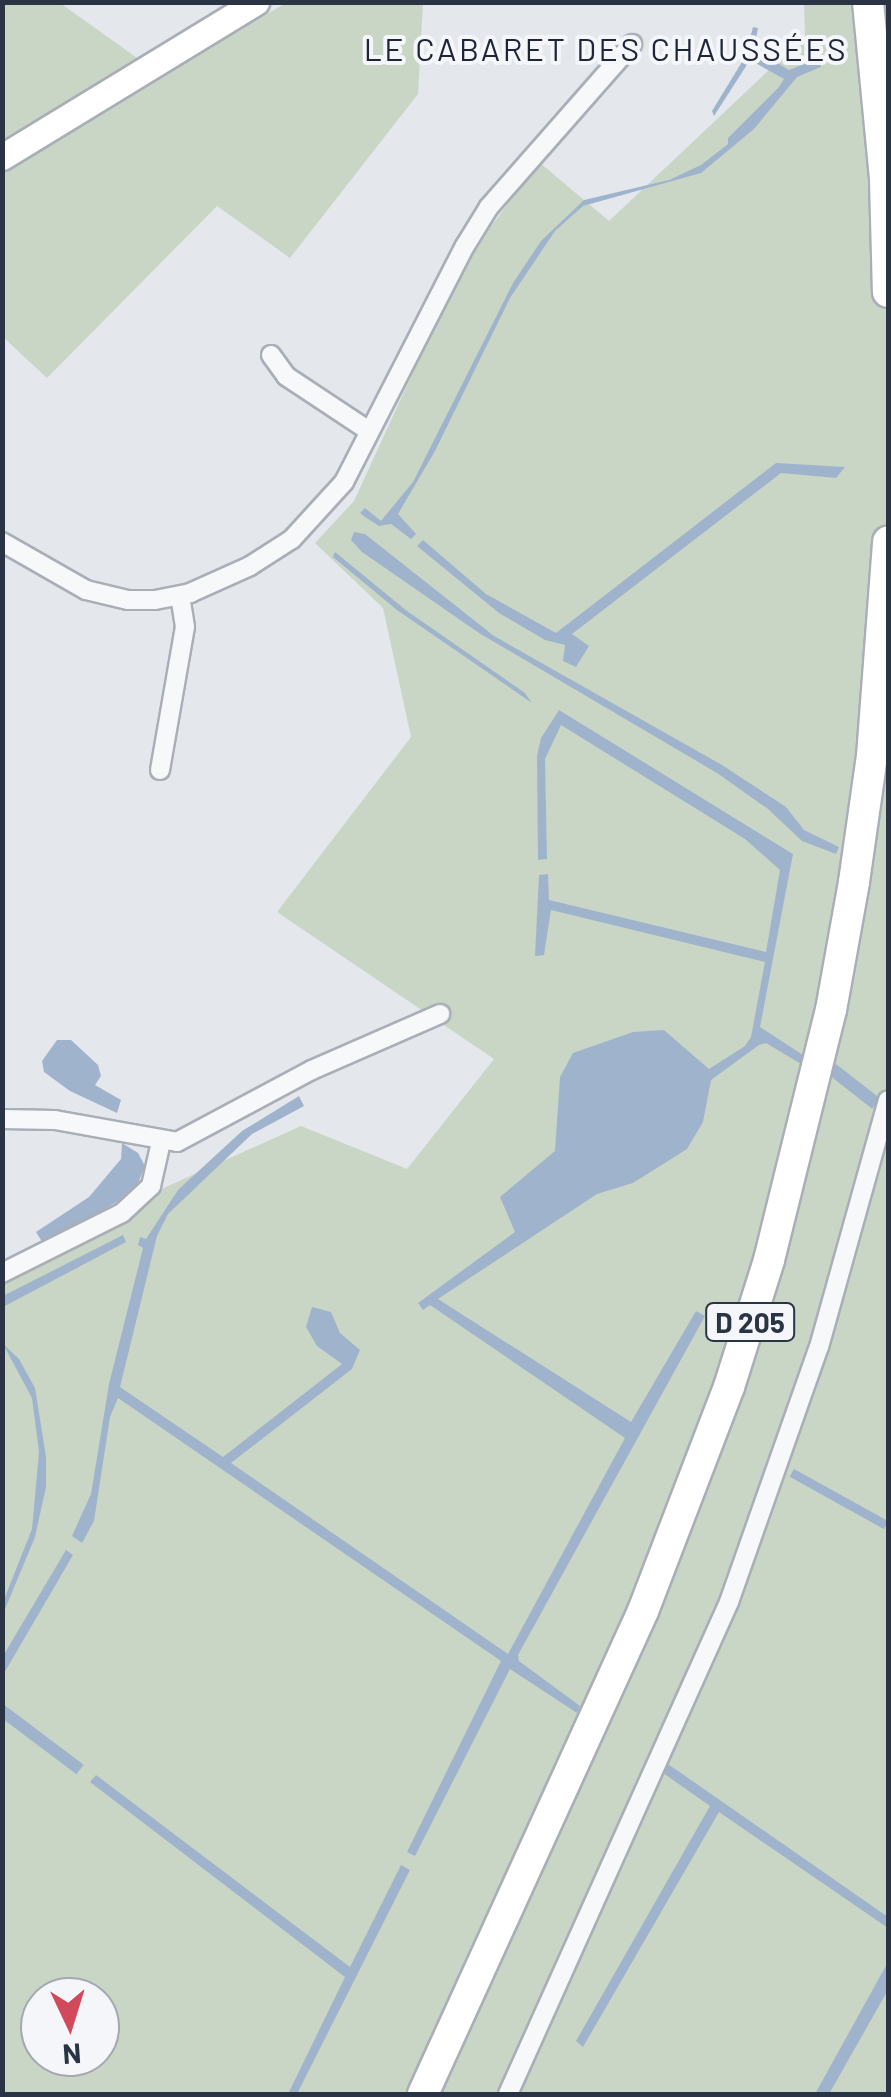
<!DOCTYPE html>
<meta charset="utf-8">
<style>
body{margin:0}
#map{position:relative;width:891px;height:2097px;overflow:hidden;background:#e4e7ec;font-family:Barlow,sans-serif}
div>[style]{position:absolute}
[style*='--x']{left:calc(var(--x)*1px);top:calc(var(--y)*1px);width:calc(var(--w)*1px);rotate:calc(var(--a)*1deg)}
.green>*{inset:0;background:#c9d6c5}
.water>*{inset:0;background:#9fb4cc;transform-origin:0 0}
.roads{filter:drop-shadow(2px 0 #a9aeb7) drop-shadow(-2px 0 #a9aeb7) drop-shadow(0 2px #a9aeb7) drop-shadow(0 -2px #a9aeb7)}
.street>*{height:18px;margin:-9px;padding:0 9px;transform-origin:9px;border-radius:9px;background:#f7f8fa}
.secondary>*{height:25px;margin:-12.5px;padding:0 12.5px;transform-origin:12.5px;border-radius:12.5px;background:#fff}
.primary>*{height:30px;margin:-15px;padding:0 15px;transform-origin:15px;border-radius:15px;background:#fff}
span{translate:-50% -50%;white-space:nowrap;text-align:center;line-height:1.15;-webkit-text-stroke:8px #f4f6f9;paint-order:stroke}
.shield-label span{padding:2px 8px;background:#f4f6f9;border:2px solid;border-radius:8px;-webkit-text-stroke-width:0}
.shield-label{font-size:28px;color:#2b3445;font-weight:700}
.neighbourhood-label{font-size:32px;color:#1d2536;letter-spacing:2.5px}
.frame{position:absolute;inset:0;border:5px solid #2b3445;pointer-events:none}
.north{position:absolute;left:20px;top:1977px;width:100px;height:100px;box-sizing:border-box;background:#f4f6f9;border:2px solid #a4a8b1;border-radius:50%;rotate:176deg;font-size:28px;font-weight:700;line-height:40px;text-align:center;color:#2b3445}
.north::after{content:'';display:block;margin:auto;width:35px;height:45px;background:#d1495b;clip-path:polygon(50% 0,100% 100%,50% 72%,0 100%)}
</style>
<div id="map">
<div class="green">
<i style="clip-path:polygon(2px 3px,60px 3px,161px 75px,286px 3px,423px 3px,418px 94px,290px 258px,217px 206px,47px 378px,3px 337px)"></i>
<i style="clip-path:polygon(evenodd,804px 3px,888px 3px,888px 2094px,3px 2094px,2px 1261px,301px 1126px,407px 1169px,494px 1059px,277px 912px,411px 737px,383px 608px,315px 543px,354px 501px,447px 298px,489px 229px,539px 162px,609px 221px,805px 36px,804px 3px,40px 1997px,100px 1997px,100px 2057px,40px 2057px,40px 1997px)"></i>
</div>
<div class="water">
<i style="clip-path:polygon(753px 27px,758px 28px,754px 49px,789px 70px,819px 58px,821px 67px,797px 77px,754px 129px,701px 173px,583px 206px,555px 231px,510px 298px,435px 451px,398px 514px,416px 534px,411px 539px,391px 524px,379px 526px,365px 517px,360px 513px,365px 508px,381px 521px,413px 482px,513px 283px,541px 241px,584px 200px,669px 180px,701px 165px,728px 144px,728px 138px,779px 87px,784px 79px,750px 60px,714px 116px,712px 111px,745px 57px)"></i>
<i style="clip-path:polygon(776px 463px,845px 467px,836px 478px,781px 473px,572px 634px,589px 646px,576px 667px,563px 661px,565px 645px,545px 640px,499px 613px,417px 546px,423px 540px,486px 594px,556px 633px)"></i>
<i style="clip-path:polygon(354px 532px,365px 534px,494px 636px,722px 765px,786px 807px,804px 830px,839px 847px,836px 854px,802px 841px,768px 809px,717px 773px,479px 633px,362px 552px,351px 540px)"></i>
<i style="clip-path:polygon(335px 552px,407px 611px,525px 693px,532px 703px,397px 610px,333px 557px)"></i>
<i style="clip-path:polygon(559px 710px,793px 854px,760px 1027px,803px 1055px,801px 1064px,766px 1043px,759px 1045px,711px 1080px,703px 1122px,687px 1149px,633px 1183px,597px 1194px,438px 1299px,631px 1422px,696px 1311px,705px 1316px,518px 1655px,519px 1661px,580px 1706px,577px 1713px,510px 1669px,415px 1856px,407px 1852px,501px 1661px,118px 1398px,110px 1417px,94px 1521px,82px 1543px,72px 1536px,91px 1494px,109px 1384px,143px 1248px,138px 1245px,140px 1237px,146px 1239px,178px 1190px,242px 1131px,299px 1096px,304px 1106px,252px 1134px,168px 1214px,157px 1236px,120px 1387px,223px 1457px,342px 1364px,317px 1346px,306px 1327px,312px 1307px,331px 1312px,340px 1333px,360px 1350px,352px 1369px,231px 1463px,508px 1654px,625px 1438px,430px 1305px,423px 1310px,418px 1303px,515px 1232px,500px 1197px,555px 1151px,560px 1077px,573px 1053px,633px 1032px,664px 1030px,709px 1069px,745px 1046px,751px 1037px,765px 962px,551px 910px,544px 955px,535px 956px,539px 875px,548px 874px,549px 900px,766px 952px,780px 870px,745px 839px,561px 725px,545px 759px,547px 859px,538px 860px,537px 756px,541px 738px)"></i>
<i style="clip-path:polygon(57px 1040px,71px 1040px,98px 1065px,101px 1076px,95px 1085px,121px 1100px,117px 1113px,70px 1091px,44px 1072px,42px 1061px)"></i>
<i style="left:836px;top:1064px;width:56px;height:13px;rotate:38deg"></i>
<i style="clip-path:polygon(122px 1143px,138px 1153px,145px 1166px,135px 1191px,44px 1245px,36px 1232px,89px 1197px,121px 1159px)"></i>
<i style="clip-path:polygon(123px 1235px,126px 1242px,3px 1307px,3px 1296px)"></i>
<i style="clip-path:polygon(3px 1344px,19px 1359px,35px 1388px,46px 1457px,46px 1487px,35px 1537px,3px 1614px,3px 1602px,32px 1529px,39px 1452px,32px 1398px)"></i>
<i style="left:794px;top:1469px;width:108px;height:9px;rotate:29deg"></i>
<i style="clip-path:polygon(66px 1550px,73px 1555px,3px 1675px,3px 1656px)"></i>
<i style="left:3px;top:1704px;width:101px;height:12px;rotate:37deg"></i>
<i style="clip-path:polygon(668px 1764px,888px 1917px,888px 1928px,719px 1812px,583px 2047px,576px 2041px,710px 1806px,663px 1773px)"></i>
<i style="clip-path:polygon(96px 1775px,350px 1967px,401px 1865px,410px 1870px,297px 2094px,288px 2094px,345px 1977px,90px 1782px)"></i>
<i style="clip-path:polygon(888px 1962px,888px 1990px,829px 2094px,815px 2094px)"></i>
</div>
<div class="roads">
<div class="street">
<i style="--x:271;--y:355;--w:26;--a:54"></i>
<i style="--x:286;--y:376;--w:100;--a:33.5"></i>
<i style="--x:2;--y:542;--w:97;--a:29.7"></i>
<i style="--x:86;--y:590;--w:43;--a:13.4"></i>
<i style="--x:128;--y:600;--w:27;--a:0"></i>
<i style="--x:155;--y:600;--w:36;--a:-11"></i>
<i style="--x:190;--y:593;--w:66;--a:-24.2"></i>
<i style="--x:250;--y:566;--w:50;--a:-32.7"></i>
<i style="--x:292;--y:539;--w:77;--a:-47.6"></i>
<i style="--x:344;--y:482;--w:265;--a:-62.9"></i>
<i style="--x:465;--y:246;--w:46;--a:-58.4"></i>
<i style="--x:489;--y:207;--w:217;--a:-48.7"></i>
<i style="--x:160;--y:770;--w:145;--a:-80.1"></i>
<i style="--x:185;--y:627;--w:31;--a:-99"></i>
<i style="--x:2;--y:1119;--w:53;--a:1.1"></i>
<i style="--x:55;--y:1120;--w:124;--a:10.2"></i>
<i style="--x:177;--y:1142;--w:153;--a:-28.1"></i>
<i style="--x:312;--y:1070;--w:140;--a:-23.6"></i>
<i style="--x:2;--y:1273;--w:134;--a:-26.6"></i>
<i style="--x:122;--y:1213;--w:40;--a:-43"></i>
<i style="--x:151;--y:1186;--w:45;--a:-77.2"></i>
<i style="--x:508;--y:2094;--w:539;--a:-65.81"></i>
<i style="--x:729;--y:1602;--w:270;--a:-70.6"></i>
<i style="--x:819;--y:1347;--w:256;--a:-74.4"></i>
</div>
<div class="secondary">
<i style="--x:2;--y:157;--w:298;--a:-31.4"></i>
</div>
<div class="primary">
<i style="--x:868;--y:2;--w:179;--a:84.5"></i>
<i style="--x:885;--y:180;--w:112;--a:88.5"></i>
<i style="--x:423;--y:2094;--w:531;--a:-65.51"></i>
<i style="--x:643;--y:1611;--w:240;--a:-69"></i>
<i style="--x:729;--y:1387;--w:133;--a:-72.5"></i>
<i style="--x:769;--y:1260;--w:258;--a:-76.1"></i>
<i style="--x:831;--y:1010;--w:130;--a:-79.8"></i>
<i style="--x:854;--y:882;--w:127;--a:-81.9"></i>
<i style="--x:872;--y:756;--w:215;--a:-85.7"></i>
</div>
</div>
<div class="shield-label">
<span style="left:750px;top:1322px">D 205</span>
</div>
<div class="neighbourhood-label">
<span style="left:606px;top:48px">LE CABARET DES CHAUSSÉES</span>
</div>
<div class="frame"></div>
<div class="north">N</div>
</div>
